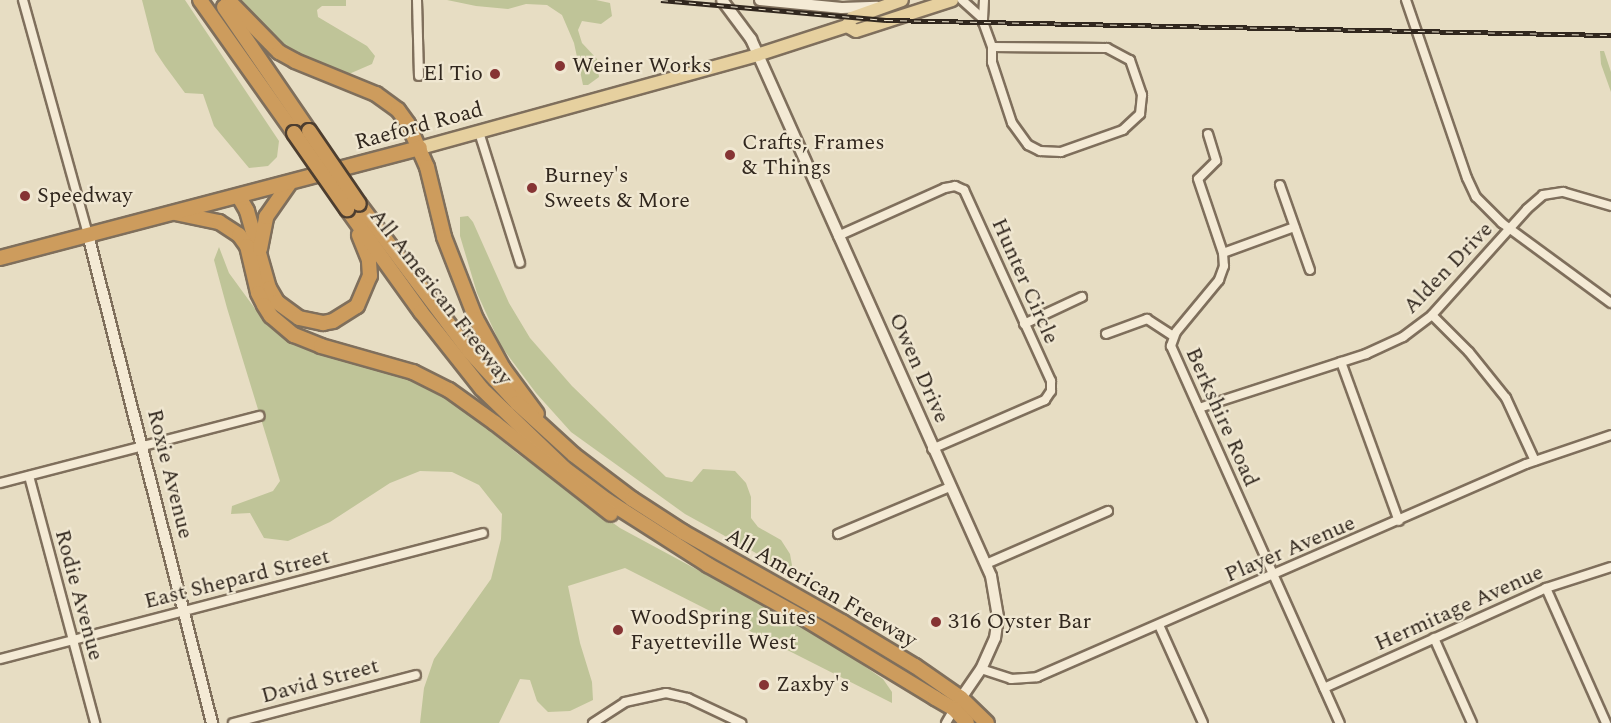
<!DOCTYPE html>
<style>
body{margin:0}
#map{position:relative;width:1611px;height:723px;overflow:hidden;background:#e7ddc3;font-family:Spectral,serif}
div>[style]{position:absolute}
[style*='--x']{left:calc(var(--x)*1px);top:calc(var(--y)*1px);width:calc(var(--w)*1px);rotate:calc(var(--a)*1deg)}
.green>*{inset:0;background:#bfc498}
.roads{filter:drop-shadow(2px 0 #7f6f5c) drop-shadow(-2px 0 #7f6f5c) drop-shadow(0 2px #7f6f5c) drop-shadow(0 -2px #7f6f5c)}
.street>*{height:8px;margin:-4px;padding:0 4px;transform-origin:4px;border-radius:4px;background:#f4ead5}
.secondary>*{height:10px;margin:-5px;padding:0 5px;transform-origin:5px;border-radius:5px;background:#f4ead5}
.primary>*{height:12px;margin:-6px;padding:0 6px;transform-origin:6px;border-radius:6px;background:#e6d09f}
.highway>*{height:14px;margin:-7px;padding:0 7px;transform-origin:7px;border-radius:7px;background:#cd9c5d}
.rail>*{height:4.5px;margin-top:-2.25px;transform-origin:0;background:repeating-linear-gradient(90deg,#f0e7d1 0 7px,#31271e 0 14px);box-sizing:border-box;border-block:2px solid #31271e}
.bridges{filter:drop-shadow(2px 0 #4d3e30) drop-shadow(-2px 0 #4d3e30) drop-shadow(0 2px #4d3e30) drop-shadow(0 -2px #4d3e30)}
.highway-bridge>*{height:14px;margin:-7px;padding:0 7px;transform-origin:7px;border-radius:7px;background:#cd9c5d}
.dots>*{width:16px;height:16px;translate:-50% -50%;box-sizing:border-box;border:3px solid #f0e7d1;border-radius:50%}
span{translate:-50% -50%;white-space:nowrap;text-align:center;line-height:1.15;-webkit-text-stroke:4.5px #f0e7d1;paint-order:stroke}
.poi-label{font-size:22px;color:#31271e}
.left{translate:0 -50%;text-align:left}
.right{translate:-100% -50%;text-align:right}
.street-label{font-size:22px;color:#31271e}
</style>
<div id="map">
<div class="green">
<i style="clip-path:polygon(142px 0,185px 0,279px 141px,277px 157px,268px 166px,249px 168px,214px 126px,203px 94px,185px 93px,165px 66px,155px 51px)"></i>
<i style="clip-path:polygon(239px 0,346px 0,346px 6px,322px 6px,317px 10px,318px 17px,367px 46px,375px 56px,372px 64px,349px 74px,291px 50px,261px 26px)"></i>
<i style="clip-path:polygon(447px 0,596px 0,610px 3px,612px 16px,601px 24px,582px 21px,578px 30px,582px 43px,597px 59px,599px 77px,588px 85px,583px 85px,574px 43px,562px 15px,547px 5px,526px 4px,508px 9px,476px 6px)"></i>
<i style="clip-path:polygon(1600px 51px,1604px 51px,1611px 72px,1611px 92px,1601px 64px)"></i>
<i style="clip-path:polygon(468px 216px,473px 222px,509px 303px,530px 338px,572px 386px,666px 477px,692px 482px,703px 469px,735px 471px,746px 483px,751px 497px,751px 518px,758px 527px,781px 540px,790px 554px,793px 571px,774px 563px,685px 514px,571px 432px,536px 393px,501px 346px,477px 293px,460px 236px,460px 217px)"></i>
<i style="clip-path:polygon(219px 247px,229px 273px,256px 310px,284px 338px,336px 359px,392px 372px,454px 401px,518px 454px,620px 528px,822px 637px,883px 679px,892px 692px,892px 703px,625px 568px,568px 586px,580px 643px,592px 682px,593px 700px,570px 711px,548px 712px,537px 701px,530px 680px,520px 679px,499px 723px,420px 723px,424px 688px,434px 659px,491px 579px,501px 539px,502px 514px,479px 485px,452px 472px,420px 471px,390px 483px,330px 522px,288px 541px,264px 538px,250px 513px,231px 514px,232px 506px,273px 491px,280px 481px,227px 308px,214px 260px)"></i>
</div>
<div class="roads">
<div class="street">
<i style="--x:23;--y:0;--w:244;--a:74.5"></i>
<i style="--x:417;--y:0;--w:76;--a:88.5"></i>
<i style="--x:962;--y:0;--w:27;--a:42"></i>
<i style="--x:984;--y:0;--w:22;--a:93"></i>
<i style="--x:983;--y:22;--w:27;--a:70"></i>
<i style="--x:1406;--y:0;--w:188;--a:71.1"></i>
<i style="--x:1467;--y:178;--w:21;--a:65"></i>
<i style="--x:1476;--y:197;--w:37;--a:45"></i>
<i style="--x:1502;--y:223;--w:135;--a:36.3"></i>
<i style="--x:992;--y:47;--w:115;--a:0.5"></i>
<i style="--x:1107;--y:48;--w:26;--a:28"></i>
<i style="--x:1130;--y:60;--w:37;--a:71"></i>
<i style="--x:1142;--y:95;--w:19;--a:96"></i>
<i style="--x:1140;--y:114;--w:23;--a:137"></i>
<i style="--x:1123;--y:130;--w:66;--a:160.5"></i>
<i style="--x:1061;--y:152;--w:21;--a:-177"></i>
<i style="--x:1040;--y:151;--w:13;--a:-153"></i>
<i style="--x:1028;--y:145;--w:27;--a:-126"></i>
<i style="--x:1012;--y:123;--w:64;--a:-108.2"></i>
<i style="--x:992;--y:62;--w:15;--a:-90"></i>
<i style="--x:479;--y:132;--w:137;--a:72.6"></i>
<i style="--x:1208;--y:134;--w:28;--a:73"></i>
<i style="--x:1216;--y:161;--w:25;--a:135"></i>
<i style="--x:1198;--y:179;--w:78;--a:71.3"></i>
<i style="--x:1223;--y:253;--w:13;--a:86"></i>
<i style="--x:1224;--y:266;--w:15;--a:110"></i>
<i style="--x:1219;--y:280;--w:67;--a:129.6"></i>
<i style="--x:1176;--y:332;--w:15;--a:110"></i>
<i style="--x:1171;--y:346;--w:413;--a:65.9"></i>
<i style="--x:1280;--y:185;--w:90;--a:70.6"></i>
<i style="--x:838;--y:236;--w:117;--a:-24.2"></i>
<i style="--x:945;--y:188;--w:10;--a:-11"></i>
<i style="--x:955;--y:186;--w:10;--a:24"></i>
<i style="--x:964;--y:190;--w:210;--a:65.5"></i>
<i style="--x:1051;--y:381;--w:10;--a:90"></i>
<i style="--x:1051;--y:391;--w:11;--a:124"></i>
<i style="--x:1045;--y:400;--w:123;--a:156.6"></i>
<i style="--x:1223;--y:253;--w:76;--a:-20.1"></i>
<i style="--x:1432;--y:315;--w:52;--a:45"></i>
<i style="--x:1469;--y:352;--w:59;--a:51.2"></i>
<i style="--x:1506;--y:398;--w:69;--a:65.3"></i>
<i style="--x:1024;--y:324;--w:64;--a:-25"></i>
<i style="--x:1106;--y:334;--w:44;--a:-20.1"></i>
<i style="--x:1147;--y:319;--w:31;--a:33"></i>
<i style="--x:1341;--y:362;--w:169;--a:70"></i>
<i style="--x:1199;--y:408;--w:176;--a:-17.9"></i>
<i style="--x:1366;--y:354;--w:41;--a:-24.7"></i>
<i style="--x:1403;--y:337;--w:36;--a:-37"></i>
<i style="--x:1432;--y:315;--w:142;--a:-48.1"></i>
<i style="--x:1527;--y:209;--w:21;--a:-41"></i>
<i style="--x:1543;--y:195;--w:20;--a:-9"></i>
<i style="--x:1563;--y:192;--w:50;--a:16.3"></i>
<i style="--x:29;--y:476;--w:256;--a:75"></i>
<i style="--x:0;--y:483;--w:268;--a:-14.5"></i>
<i style="--x:838;--y:534;--w:121;--a:-22.8"></i>
<i style="--x:986;--y:564;--w:133;--a:-23.5"></i>
<i style="--x:1546;--y:588;--w:148;--a:66"></i>
<i style="--x:1159;--y:625;--w:107;--a:65.8"></i>
<i style="--x:1434;--y:638;--w:93;--a:65.9"></i>
<i style="--x:0;--y:659;--w:499;--a:-14.6"></i>
<i style="--x:981;--y:669;--w:32;--a:18"></i>
<i style="--x:1011;--y:679;--w:26;--a:-4"></i>
<i style="--x:1037;--y:677;--w:533;--a:-23.54"></i>
<i style="--x:1526;--y:464;--w:90;--a:-18.8"></i>
<i style="--x:1324;--y:688;--w:243;--a:-24.2"></i>
<i style="--x:1546;--y:588;--w:68;--a:-17.9"></i>
<i style="--x:233;--y:723;--w:189;--a:-14.7"></i>
<i style="--x:593;--y:723;--w:38;--a:-33"></i>
<i style="--x:625;--y:702;--w:42;--a:-12.4"></i>
<i style="--x:666;--y:693;--w:23;--a:13"></i>
<i style="--x:688;--y:698;--w:59;--a:25.3"></i>
<i style="--x:946;--y:723;--w:16;--a:-60"></i>
</div>
<div class="secondary">
<i style="--x:722;--y:0;--w:49;--a:53.4"></i>
<i style="--x:751;--y:39;--w:588;--a:65.92"></i>
<i style="--x:991;--y:576;--w:42;--a:80.3"></i>
<i style="--x:998;--y:617;--w:21;--a:98"></i>
<i style="--x:995;--y:638;--w:34;--a:114"></i>
<i style="--x:981;--y:669;--w:42;--a:124.4"></i>
<i style="--x:760;--y:0;--w:82;--a:5.6"></i>
<i style="--x:842;--y:8;--w:35;--a:-2"></i>
<i style="--x:88;--y:235;--w:504;--a:75.74"></i>
</div>
<div class="primary">
<i style="--x:847;--y:26;--w:10;--a:29"></i>
<i style="--x:856;--y:31;--w:101;--a:-17.9"></i>
<i style="--x:420;--y:148;--w:350;--a:-15.4"></i>
<i style="--x:757;--y:55;--w:95;--a:-17.9"></i>
<i style="--x:847;--y:26;--w:9;--a:-58"></i>
<i style="--x:852;--y:18;--w:53;--a:-19.8"></i>
</div>
<div class="highway">
<i style="--x:200;--y:0;--w:163;--a:54.7"></i>
<i style="--x:228;--y:0;--w:73;--a:45.6"></i>
<i style="--x:279;--y:52;--w:18;--a:29"></i>
<i style="--x:295;--y:61;--w:87;--a:22.2"></i>
<i style="--x:376;--y:94;--w:27;--a:36"></i>
<i style="--x:398;--y:110;--w:17;--a:54"></i>
<i style="--x:408;--y:124;--w:47;--a:66.2"></i>
<i style="--x:427;--y:167;--w:72;--a:76.3"></i>
<i style="--x:444;--y:237;--w:88;--a:68.7"></i>
<i style="--x:476;--y:319;--w:56;--a:61.1"></i>
<i style="--x:503;--y:368;--w:57;--a:53.5"></i>
<i style="--x:224;--y:7;--w:150;--a:55.6"></i>
<i style="--x:239;--y:197;--w:16;--a:60"></i>
<i style="--x:247;--y:211;--w:80;--a:74.1"></i>
<i style="--x:269;--y:288;--w:16;--a:60"></i>
<i style="--x:277;--y:302;--w:27;--a:36"></i>
<i style="--x:299;--y:318;--w:25;--a:12"></i>
<i style="--x:323;--y:323;--w:10;--a:-11"></i>
<i style="--x:333;--y:321;--w:28;--a:-32"></i>
<i style="--x:357;--y:306;--w:33;--a:-67"></i>
<i style="--x:370;--y:276;--w:16;--a:-94"></i>
<i style="--x:369;--y:260;--w:27;--a:-112"></i>
<i style="--x:359;--y:204;--w:184;--a:53.2"></i>
<i style="--x:469;--y:351;--w:71;--a:47.3"></i>
<i style="--x:517;--y:403;--w:77;--a:42.4"></i>
<i style="--x:574;--y:455;--w:73;--a:37.2"></i>
<i style="--x:632;--y:499;--w:61;--a:32.9"></i>
<i style="--x:683;--y:532;--w:183;--a:29.5"></i>
<i style="--x:842;--y:622;--w:85;--a:31.1"></i>
<i style="--x:915;--y:666;--w:56;--a:34.8"></i>
<i style="--x:961;--y:698;--w:36;--a:44"></i>
<i style="--x:347;--y:209;--w:127;--a:54.3"></i>
<i style="--x:421;--y:312;--w:98;--a:51.6"></i>
<i style="--x:482;--y:389;--w:114;--a:43.9"></i>
<i style="--x:564;--y:468;--w:55;--a:36.9"></i>
<i style="--x:608;--y:501;--w:119;--a:32.6"></i>
<i style="--x:708;--y:565;--w:107;--a:29"></i>
<i style="--x:802;--y:617;--w:156;--a:31.3"></i>
<i style="--x:935;--y:698;--w:22;--a:30"></i>
<i style="--x:954;--y:709;--w:19;--a:47"></i>
<i style="--x:175;--y:213;--w:45;--a:11.6"></i>
<i style="--x:219;--y:222;--w:24;--a:33"></i>
<i style="--x:239;--y:235;--w:14;--a:54"></i>
<i style="--x:247;--y:246;--w:48;--a:76.8"></i>
<i style="--x:258;--y:293;--w:13;--a:63"></i>
<i style="--x:264;--y:305;--w:13;--a:58"></i>
<i style="--x:271;--y:316;--w:30;--a:40"></i>
<i style="--x:294;--y:335;--w:29;--a:22"></i>
<i style="--x:321;--y:346;--w:96;--a:15.8"></i>
<i style="--x:413;--y:372;--w:40;--a:26.6"></i>
<i style="--x:449;--y:390;--w:57;--a:35.7"></i>
<i style="--x:495;--y:423;--w:147;--a:38.1"></i>
<i style="--x:260;--y:249;--w:33;--a:-79"></i>
<i style="--x:266;--y:217;--w:40;--a:-55.1"></i>
<i style="--x:0;--y:258;--w:434;--a:-14.7"></i>
</div>
</div>
<div class="rail">
<i style="--x:661;--y:0;--w:226;--a:5.1"></i>
<i style="--x:886;--y:20;--w:725;--a:1.19"></i>
</div>
<div class="bridges">
<div class="highway-bridge">
<i style="--x:309;--y:131;--w:88;--a:55.6"></i>
<i style="--x:294;--y:133;--w:93;--a:55.1"></i>
</div>
</div>
<div class="dots">
<i style="left:560px;top:66px;background:#863434"></i>
<i style="left:495px;top:74px;background:#863434"></i>
<i style="left:730px;top:155px;background:#863434"></i>
<i style="left:532px;top:188px;background:#863434"></i>
<i style="left:25px;top:196px;background:#863434"></i>
<i style="left:936px;top:622px;background:#863434"></i>
<i style="left:618px;top:630px;background:#863434"></i>
<i style="left:764px;top:685px;background:#863434"></i>
</div>
<div class="poi-label">
<span class="left" style="left:572px;top:66px">Weiner Works</span>
<span class="right" style="left:483px;top:74px">El Tio</span>
<span class="left" style="left:742px;top:155px">Crafts, Frames<br>&amp; Things</span>
<span class="left" style="left:544px;top:188px">Burney's<br>Sweets &amp; More</span>
<span class="left" style="left:37px;top:196px">Speedway</span>
<span class="left" style="left:630px;top:630px">WoodSpring Suites<br>Fayetteville West</span>
<span class="left" style="left:948px;top:622px">316 Oyster Bar</span>
<span class="left" style="left:776px;top:685px">Zaxby's</span>
</div>
<div class="street-label">
<span style="left:419px;top:126px;rotate:-15deg">Raeford Road</span>
<span style="left:1448px;top:268px;rotate:-46deg">Alden Drive</span>
<span style="left:1025px;top:281px;rotate:66deg">Hunter Circle</span>
<span style="left:441px;top:297px;rotate:52deg">All American Freeway</span>
<span style="left:919px;top:368px;rotate:66deg">Owen Drive</span>
<span style="left:1222px;top:417px;rotate:66deg">Berkshire Road</span>
<span style="left:170px;top:474px;rotate:76deg">Roxie Avenue</span>
<span style="left:1290px;top:549px;rotate:-23deg">Player Avenue</span>
<span style="left:237px;top:579px;rotate:-14deg">East Shepard Street</span>
<span style="left:821px;top:588px;rotate:30deg">All American Freeway</span>
<span style="left:79px;top:595px;rotate:75deg">Rodie Avenue</span>
<span style="left:1459px;top:608px;rotate:-24deg">Hermitage Avenue</span>
<span style="left:320px;top:681px;rotate:-15deg">David Street</span>
</div>
</div>
